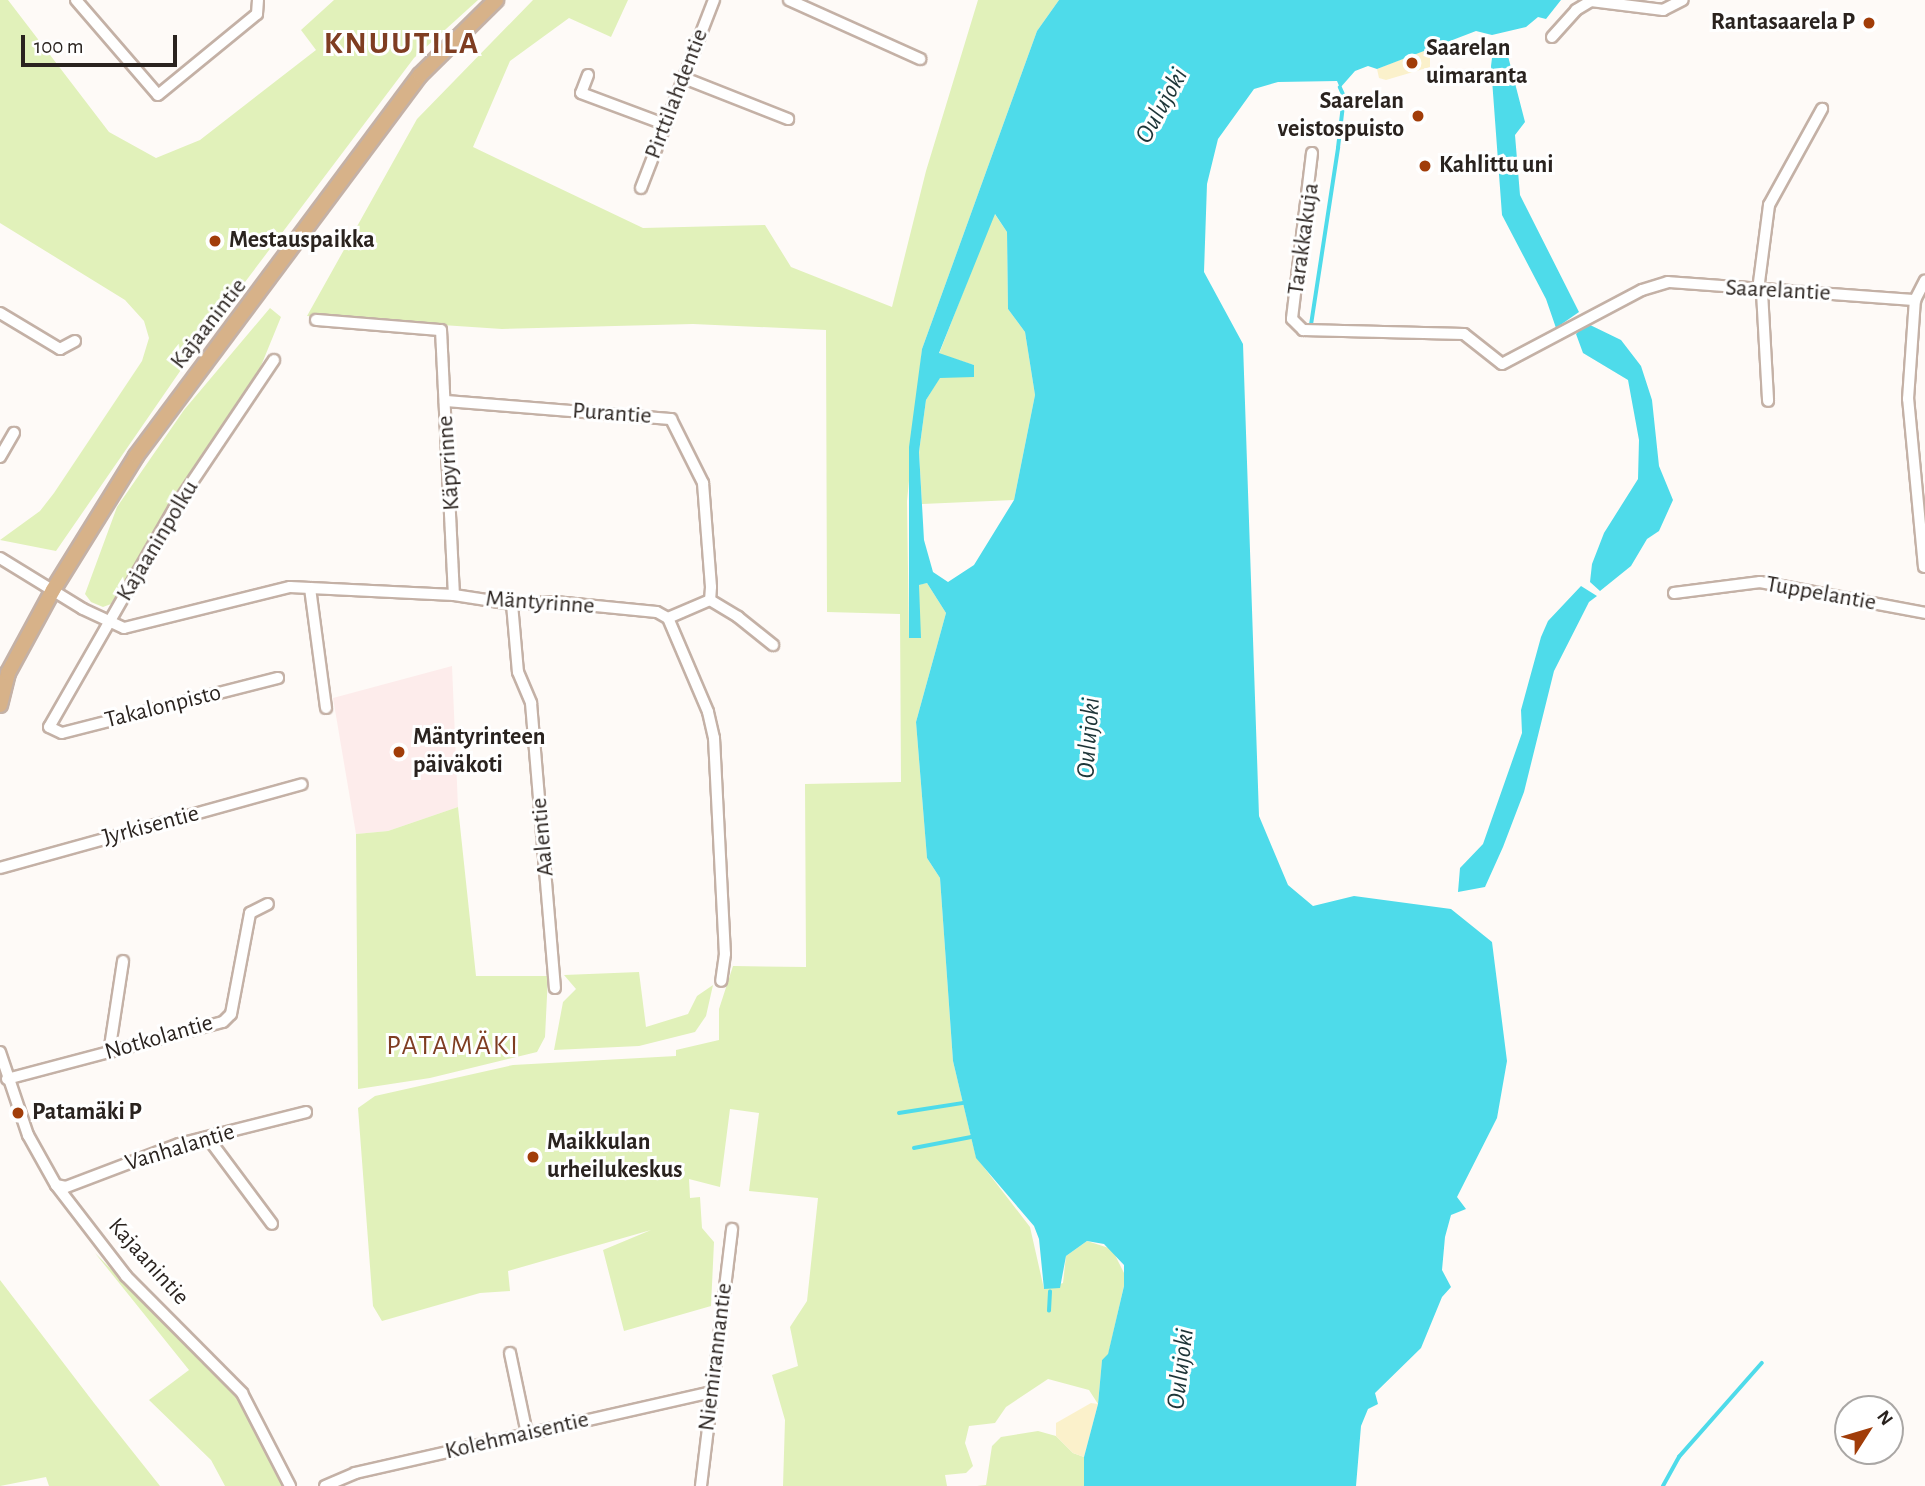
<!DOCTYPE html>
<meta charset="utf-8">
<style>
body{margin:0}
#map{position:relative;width:1925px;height:1486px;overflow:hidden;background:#fefaf7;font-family:"Alegreya Sans",sans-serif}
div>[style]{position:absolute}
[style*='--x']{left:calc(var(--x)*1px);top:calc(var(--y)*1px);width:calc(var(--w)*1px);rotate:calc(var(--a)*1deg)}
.education>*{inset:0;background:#fdeceb}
.green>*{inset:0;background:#e1f1ba}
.sand>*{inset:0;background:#fbf1cb}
.water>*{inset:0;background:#4edbea}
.stream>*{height:3.5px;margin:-1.75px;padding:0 1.75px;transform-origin:1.75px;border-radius:1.75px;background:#4edbea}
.roads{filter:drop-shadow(2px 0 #c4b1a6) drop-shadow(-2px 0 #c4b1a6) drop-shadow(0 2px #c4b1a6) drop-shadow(0 -2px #c4b1a6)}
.minor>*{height:10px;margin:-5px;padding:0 5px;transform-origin:5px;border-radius:5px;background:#fff}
.major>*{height:14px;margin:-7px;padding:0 7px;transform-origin:7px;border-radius:7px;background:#d7b289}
.dots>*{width:19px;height:19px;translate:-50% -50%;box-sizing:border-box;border:4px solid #fff;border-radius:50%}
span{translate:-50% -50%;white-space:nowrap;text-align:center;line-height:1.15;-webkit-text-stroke:6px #fff;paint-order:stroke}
.poi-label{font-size:24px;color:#2a231f;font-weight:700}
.right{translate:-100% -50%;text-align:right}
.left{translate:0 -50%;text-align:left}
.street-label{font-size:24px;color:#2a231f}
.water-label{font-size:26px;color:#1e3538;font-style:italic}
.quarter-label{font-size:28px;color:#7f3d22;letter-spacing:2px}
.district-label{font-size:32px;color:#7f3d22;font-weight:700;letter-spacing:2px}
.north{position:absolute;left:1834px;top:1395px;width:70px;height:70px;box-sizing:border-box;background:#fff;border:2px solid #aaa7a5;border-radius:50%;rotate:53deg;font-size:19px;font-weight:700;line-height:28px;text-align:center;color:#2a231f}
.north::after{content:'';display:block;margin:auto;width:24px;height:32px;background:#a13d09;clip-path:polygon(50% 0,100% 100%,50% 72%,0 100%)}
.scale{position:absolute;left:21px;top:35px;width:156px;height:32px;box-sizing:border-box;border:4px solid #2a231f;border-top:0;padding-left:9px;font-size:21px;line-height:24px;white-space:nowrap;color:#2a231f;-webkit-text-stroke:5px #fff;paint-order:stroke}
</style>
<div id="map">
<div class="education">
<i style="clip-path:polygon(452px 666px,458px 807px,388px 831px,356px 834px,333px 698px)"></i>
</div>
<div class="green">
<i style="clip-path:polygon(0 0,8px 0,109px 132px,156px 158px,200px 140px,316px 50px,301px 30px,334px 0,478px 0,414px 58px,205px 335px,56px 551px,0 540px,40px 511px,54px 493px,142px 361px,149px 338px,144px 321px,125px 300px,0 223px)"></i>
<i style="clip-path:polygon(533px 0,628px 0,611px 37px,569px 18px,510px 61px,473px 147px,643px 228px,765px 225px,791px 267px,892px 307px,926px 171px,978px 0,1059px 0,1037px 31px,922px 349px,907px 501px,909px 638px,920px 638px,918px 585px,927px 583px,946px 613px,916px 722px,927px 858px,940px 878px,953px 1061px,976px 1157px,1030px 1227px,1044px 1289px,1063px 1283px,1066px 1256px,1087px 1241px,1112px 1249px,1126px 1277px,1108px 1355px,1102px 1360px,1098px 1404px,1089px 1390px,1048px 1379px,1006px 1407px,995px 1423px,969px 1426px,965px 1443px,973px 1466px,966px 1473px,945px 1475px,947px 1486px,783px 1486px,785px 1420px,772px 1375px,798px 1366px,790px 1327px,807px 1301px,818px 1198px,749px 1191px,759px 1113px,730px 1109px,720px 1187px,689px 1179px,690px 1198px,700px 1197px,702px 1228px,714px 1242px,711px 1306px,624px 1331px,603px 1250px,651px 1230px,508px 1271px,510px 1291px,480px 1293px,382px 1321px,373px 1306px,358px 1108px,375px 1096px,513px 1065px,676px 1056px,676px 1050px,719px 1040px,719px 1009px,733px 966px,806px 967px,805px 784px,901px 782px,900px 614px,827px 612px,826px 330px,693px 324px,502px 329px,307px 316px,417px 119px)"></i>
<i style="clip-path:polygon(994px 213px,1007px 232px,1008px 309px,1025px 332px,1035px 395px,1014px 500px,922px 504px,919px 452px,926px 400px,940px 377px,974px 376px,974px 365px,939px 354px)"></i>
<i style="clip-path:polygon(270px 308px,281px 317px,254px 383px,182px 485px,111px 604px,103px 607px,91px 602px,85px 594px,117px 507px,184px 410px)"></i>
<i style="clip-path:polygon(458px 807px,476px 976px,548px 976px,545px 1037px,537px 1052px,430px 1078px,358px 1089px,356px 834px,388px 831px)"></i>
<i style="clip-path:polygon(639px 972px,646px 1027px,688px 1014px,697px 996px,713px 985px,706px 1016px,695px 1032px,639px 1046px,554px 1050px,563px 1002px,576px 989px,564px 975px)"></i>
<i style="clip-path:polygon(95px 1253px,240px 1399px,283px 1486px,225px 1486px,211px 1460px,149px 1400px,189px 1370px)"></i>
<i style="clip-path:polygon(0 1280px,94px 1403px,160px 1486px,49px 1486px,46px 1477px,0 1486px)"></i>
<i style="clip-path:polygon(1038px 1431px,1056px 1436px,1073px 1453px,1084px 1457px,1084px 1486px,977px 1486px,986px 1485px,992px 1446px,1001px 1437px)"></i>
</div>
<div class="sand">
<i style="clip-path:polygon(1430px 48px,1430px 67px,1386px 80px,1379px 78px,1377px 69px)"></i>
<i style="clip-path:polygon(1091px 1403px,1098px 1404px,1084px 1457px,1073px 1453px,1056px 1436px,1056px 1423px)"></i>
</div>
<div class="water">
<i style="clip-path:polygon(evenodd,1059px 0,1561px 0,1546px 19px,1538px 17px,1526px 27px,1492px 35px,1476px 31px,1377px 69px,1368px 66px,1355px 71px,1340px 88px,1337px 81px,1278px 82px,1254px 89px,1218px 139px,1207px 184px,1204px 272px,1243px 344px,1259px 816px,1288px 885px,1313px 906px,1354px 896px,1451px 909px,1492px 942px,1507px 1061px,1497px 1118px,1457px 1197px,1466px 1209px,1451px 1215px,1445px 1237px,1442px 1270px,1451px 1287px,1442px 1297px,1421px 1348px,1375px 1393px,1378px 1404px,1368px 1409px,1361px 1426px,1356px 1486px,1084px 1486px,1084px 1457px,1098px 1404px,1102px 1360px,1108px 1354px,1124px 1286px,1124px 1265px,1104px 1244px,1087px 1241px,1066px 1256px,1060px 1288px,1044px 1289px,1039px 1239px,1034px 1226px,976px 1158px,953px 1061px,940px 878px,927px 858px,916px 722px,946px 613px,927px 583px,919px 585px,921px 638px,909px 638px,909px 447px,922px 349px,1037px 31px,1059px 0,995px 214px,1007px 232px,1008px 309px,1025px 332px,1035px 395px,1014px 500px,974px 565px,948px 582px,933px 572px,924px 540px,919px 452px,926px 400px,940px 378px,974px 377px,974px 365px,939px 353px,995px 214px)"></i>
<i style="clip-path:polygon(1508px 56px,1525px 122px,1515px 135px,1520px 195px,1579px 312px,1556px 328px,1546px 299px,1502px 215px,1491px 66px,1492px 58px)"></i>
<i style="clip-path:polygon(1586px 323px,1621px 340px,1641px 366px,1652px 400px,1659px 466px,1673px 500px,1659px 531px,1647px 539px,1631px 566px,1600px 591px,1590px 582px,1592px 564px,1604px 533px,1638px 479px,1639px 440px,1628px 380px,1583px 353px,1576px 334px)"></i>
<i style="clip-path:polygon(1581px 586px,1597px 596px,1589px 602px,1554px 671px,1524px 792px,1503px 847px,1485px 887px,1458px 892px,1460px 868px,1483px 844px,1522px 733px,1521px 710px,1541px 637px,1548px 621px)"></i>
</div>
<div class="stream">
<i style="--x:1311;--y:325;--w:179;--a:-81.3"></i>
<i style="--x:1338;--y:148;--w:51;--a:-83.3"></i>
<i style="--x:1344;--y:97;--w:10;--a:-114"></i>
<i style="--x:899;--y:1113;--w:65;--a:-8.9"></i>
<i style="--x:914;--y:1148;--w:58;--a:-10.9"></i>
<i style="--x:1049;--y:1311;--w:19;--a:-87"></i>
<i style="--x:1663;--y:1486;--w:33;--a:-61"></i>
<i style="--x:1679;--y:1457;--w:125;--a:-48.6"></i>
</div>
<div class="roads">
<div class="minor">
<i style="--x:76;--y:0;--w:125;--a:49.2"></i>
<i style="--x:158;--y:95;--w:128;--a:-39.3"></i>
<i style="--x:257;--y:14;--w:14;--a:-86"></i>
<i style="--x:789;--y:0;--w:144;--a:24.2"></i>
<i style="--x:1552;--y:37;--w:36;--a:-48"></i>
<i style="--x:1576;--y:10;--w:17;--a:-31"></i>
<i style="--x:1591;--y:1;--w:73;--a:7.1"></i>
<i style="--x:1663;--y:10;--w:22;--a:-27"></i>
<i style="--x:588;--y:75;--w:19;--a:111"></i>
<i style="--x:581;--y:93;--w:89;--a:20.5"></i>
<i style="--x:684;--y:78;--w:112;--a:21.5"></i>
<i style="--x:1312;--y:153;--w:167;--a:96.9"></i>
<i style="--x:1292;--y:319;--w:16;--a:45"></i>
<i style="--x:1303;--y:330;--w:161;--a:1.4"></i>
<i style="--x:1464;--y:334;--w:48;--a:38.3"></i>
<i style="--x:1502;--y:364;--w:158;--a:-27.9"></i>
<i style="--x:1642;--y:290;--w:27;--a:-17"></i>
<i style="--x:1668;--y:282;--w:248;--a:4.2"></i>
<i style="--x:641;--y:188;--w:202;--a:-68.8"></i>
<i style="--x:1758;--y:290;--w:86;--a:-82.6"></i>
<i style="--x:1769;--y:205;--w:110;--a:-61.1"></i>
<i style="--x:1762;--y:292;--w:109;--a:86.8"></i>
<i style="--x:0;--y:313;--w:70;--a:31"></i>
<i style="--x:60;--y:349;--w:17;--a:-28"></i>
<i style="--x:316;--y:320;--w:125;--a:4.6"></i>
<i style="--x:441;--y:330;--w:265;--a:87.2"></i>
<i style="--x:274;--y:360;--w:179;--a:123.9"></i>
<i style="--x:174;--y:509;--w:251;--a:119.8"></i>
<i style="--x:49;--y:727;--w:14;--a:25"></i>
<i style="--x:62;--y:733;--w:223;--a:-14.3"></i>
<i style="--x:445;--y:401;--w:227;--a:4.6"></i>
<i style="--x:671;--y:419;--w:72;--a:63.4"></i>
<i style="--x:703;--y:483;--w:104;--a:85.6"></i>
<i style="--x:711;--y:587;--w:13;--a:94"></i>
<i style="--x:710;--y:600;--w:46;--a:156.8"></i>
<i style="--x:0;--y:457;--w:28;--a:-60"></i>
<i style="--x:0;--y:558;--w:97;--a:31.6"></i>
<i style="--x:83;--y:609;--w:45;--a:24.9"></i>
<i style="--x:124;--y:628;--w:171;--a:-13.9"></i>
<i style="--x:290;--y:587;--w:164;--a:2.8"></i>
<i style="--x:454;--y:595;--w:59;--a:8.8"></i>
<i style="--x:512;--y:604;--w:43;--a:-2.7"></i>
<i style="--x:555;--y:602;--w:102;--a:5.6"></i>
<i style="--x:657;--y:612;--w:13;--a:29"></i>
<i style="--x:668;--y:618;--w:102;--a:66.9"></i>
<i style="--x:708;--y:712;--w:27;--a:77"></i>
<i style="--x:714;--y:738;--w:216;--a:87.1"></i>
<i style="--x:725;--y:954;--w:27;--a:98"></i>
<i style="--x:1924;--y:567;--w:169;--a:-95.4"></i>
<i style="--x:1908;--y:399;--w:99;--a:-86"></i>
<i style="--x:1915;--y:300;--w:22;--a:-63"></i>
<i style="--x:310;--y:588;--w:121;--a:82.4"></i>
<i style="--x:1674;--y:593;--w:87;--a:-7.3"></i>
<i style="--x:1760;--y:582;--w:168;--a:10.6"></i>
<i style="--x:710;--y:600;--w:33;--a:31"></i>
<i style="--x:738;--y:617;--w:45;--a:38.7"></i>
<i style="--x:512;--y:604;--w:68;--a:85"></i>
<i style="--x:518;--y:672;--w:34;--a:67"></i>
<i style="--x:531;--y:703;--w:286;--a:85.2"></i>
<i style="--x:0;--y:868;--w:313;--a:-15.5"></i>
<i style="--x:0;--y:1052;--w:88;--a:71.4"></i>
<i style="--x:28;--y:1135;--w:57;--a:60.8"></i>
<i style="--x:56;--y:1185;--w:115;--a:52.4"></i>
<i style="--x:126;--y:1276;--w:165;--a:45.2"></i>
<i style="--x:242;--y:1393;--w:105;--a:62.7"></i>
<i style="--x:109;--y:1053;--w:93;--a:-81.3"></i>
<i style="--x:7;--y:1079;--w:223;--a:-14.8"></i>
<i style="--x:223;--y:1022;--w:11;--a:-45"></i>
<i style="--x:231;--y:1014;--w:103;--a:-79.3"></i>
<i style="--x:250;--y:913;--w:20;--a:-27"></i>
<i style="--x:208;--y:1138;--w:107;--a:53.3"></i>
<i style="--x:56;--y:1185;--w:10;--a:11"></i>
<i style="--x:66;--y:1187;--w:121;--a:-20.8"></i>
<i style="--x:179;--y:1144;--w:131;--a:-14.1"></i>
<i style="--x:510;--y:1353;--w:83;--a:78.1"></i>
<i style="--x:325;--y:1486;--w:33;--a:-23"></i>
<i style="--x:355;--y:1473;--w:366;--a:-12.8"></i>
<i style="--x:701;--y:1486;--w:259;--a:-83.1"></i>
</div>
<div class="major">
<i style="--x:0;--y:705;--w:33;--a:-76"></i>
<i style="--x:8;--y:673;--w:94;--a:-61.5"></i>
<i style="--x:53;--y:590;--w:158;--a:-58.2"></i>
<i style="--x:136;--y:456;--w:475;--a:-53.3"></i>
<i style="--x:420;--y:75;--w:107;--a:-44.6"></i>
</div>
</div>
<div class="dots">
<i style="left:1869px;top:23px;background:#a13d09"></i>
<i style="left:1412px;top:63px;background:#a13d09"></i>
<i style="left:1418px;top:116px;background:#a13d09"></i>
<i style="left:1425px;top:166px;background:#a13d09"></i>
<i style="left:215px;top:241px;background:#a13d09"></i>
<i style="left:399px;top:752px;background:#a13d09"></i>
<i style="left:18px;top:1113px;background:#a13d09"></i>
<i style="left:533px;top:1157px;background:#a13d09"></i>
</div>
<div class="poi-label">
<span class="right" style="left:1855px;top:23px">Rantasaarela P</span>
<span class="left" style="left:1426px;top:63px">Saarelan<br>uimaranta</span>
<span class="right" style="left:1404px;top:116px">Saarelan<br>veistospuisto</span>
<span class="left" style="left:1439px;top:166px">Kahlittu uni</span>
<span class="left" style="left:229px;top:241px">Mestauspaikka</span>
<span class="left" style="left:413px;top:752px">Mäntyrinteen<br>päiväkoti</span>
<span class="left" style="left:32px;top:1113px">Patamäki P</span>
<span class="left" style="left:547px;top:1157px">Maikkulan<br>urheilukeskus</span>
</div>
<div class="street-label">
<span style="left:677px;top:94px;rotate:-69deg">Pirttilahdentie</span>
<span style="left:1304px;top:239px;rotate:-82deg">Tarakkakuja</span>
<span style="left:1778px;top:291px;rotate:3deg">Saarelantie</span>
<span style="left:209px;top:324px;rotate:-52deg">Kajaanintie</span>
<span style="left:612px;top:414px;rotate:4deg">Purantie</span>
<span style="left:449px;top:463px;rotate:-94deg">Käpyrinne</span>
<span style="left:158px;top:541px;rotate:-59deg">Kajaaninpolku</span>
<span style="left:1821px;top:594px;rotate:10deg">Tuppelantie</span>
<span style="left:540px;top:603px;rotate:4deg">Mäntyrinne</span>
<span style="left:163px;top:707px;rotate:-14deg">Takalonpisto</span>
<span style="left:151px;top:826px;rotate:-15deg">Jyrkisentie</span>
<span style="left:543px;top:837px;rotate:-95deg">Aalentie</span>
<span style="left:159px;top:1038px;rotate:-16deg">Notkolantie</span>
<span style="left:180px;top:1148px;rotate:-17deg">Vanhalantie</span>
<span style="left:148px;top:1262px;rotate:48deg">Kajaanintie</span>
<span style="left:716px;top:1357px;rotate:-83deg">Niemirannantie</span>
<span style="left:517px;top:1436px;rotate:-13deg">Kolehmaisentie</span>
</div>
<div class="water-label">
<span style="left:1162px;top:106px;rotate:-61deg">Oulujoki</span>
<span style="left:1089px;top:738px;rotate:-86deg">Oulujoki</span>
<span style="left:1181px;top:1369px;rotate:-83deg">Oulujoki</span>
</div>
<div class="quarter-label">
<span style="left:453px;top:1046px">PATAMÄKI</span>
</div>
<div class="district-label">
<span style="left:402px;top:43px">KNUUTILA</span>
</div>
<div class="north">N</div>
<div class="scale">100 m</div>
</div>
